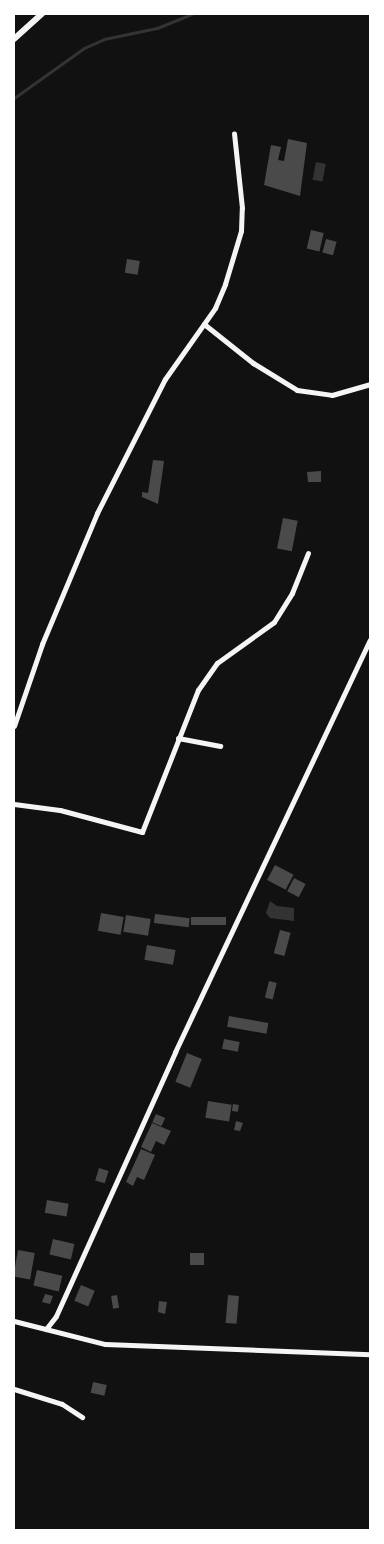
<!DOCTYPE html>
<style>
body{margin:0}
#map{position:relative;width:384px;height:1544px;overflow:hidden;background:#111;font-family:Karla,sans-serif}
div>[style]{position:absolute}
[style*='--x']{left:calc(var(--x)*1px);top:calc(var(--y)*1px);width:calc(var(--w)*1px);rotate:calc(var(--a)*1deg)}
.water>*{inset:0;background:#333;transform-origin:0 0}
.stream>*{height:3px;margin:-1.5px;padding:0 1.5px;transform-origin:1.5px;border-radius:1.5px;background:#333}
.building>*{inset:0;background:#4a4a4a;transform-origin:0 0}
.minor>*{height:5px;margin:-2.5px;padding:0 2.5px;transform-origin:2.5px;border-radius:2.5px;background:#f5f5f5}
.tertiary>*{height:6px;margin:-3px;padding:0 3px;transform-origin:3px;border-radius:3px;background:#f5f5f5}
span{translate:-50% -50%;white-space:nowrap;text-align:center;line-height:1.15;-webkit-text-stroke:4px #fff;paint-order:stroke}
.frame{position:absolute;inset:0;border:15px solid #fff;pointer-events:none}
</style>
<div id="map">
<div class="water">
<i style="left:316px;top:162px;width:10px;height:18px;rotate:11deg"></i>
<i style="clip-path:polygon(270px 901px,277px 906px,294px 908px,294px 921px,270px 918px,266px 913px)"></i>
</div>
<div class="stream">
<i style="--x:14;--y:98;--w:86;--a:-35.5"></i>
<i style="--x:84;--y:48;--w:22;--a:-24"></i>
<i style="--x:104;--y:39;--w:54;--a:-11.7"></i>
<i style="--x:157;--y:28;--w:37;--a:-22"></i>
</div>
<div class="building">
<i style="clip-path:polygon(288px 139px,307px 143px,300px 196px,264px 185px,271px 145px,281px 147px,278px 160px,284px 161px)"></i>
<i style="left:311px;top:230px;width:13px;height:19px;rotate:13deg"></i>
<i style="left:326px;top:239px;width:11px;height:14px;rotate:15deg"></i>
<i style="left:127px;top:259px;width:13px;height:14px;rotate:9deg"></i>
<i style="clip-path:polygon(153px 460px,164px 461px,158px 504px,142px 497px,142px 492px,148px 493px)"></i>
<i style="clip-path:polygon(321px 471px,321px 482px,308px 482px,307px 472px)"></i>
<i style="left:283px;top:518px;width:15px;height:31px;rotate:11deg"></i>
<i style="left:275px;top:865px;width:21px;height:17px;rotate:28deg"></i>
<i style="left:294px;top:878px;width:13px;height:15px;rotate:27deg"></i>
<i style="left:101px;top:913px;width:23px;height:18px;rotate:10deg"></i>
<i style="left:155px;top:914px;width:35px;height:9px;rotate:7deg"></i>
<i style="left:126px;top:915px;width:25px;height:17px;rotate:9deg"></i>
<i style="left:191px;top:917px;width:35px;height:8px"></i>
<i style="left:280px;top:930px;width:11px;height:24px;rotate:15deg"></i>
<i style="left:147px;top:945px;width:29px;height:15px;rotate:10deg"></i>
<i style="left:269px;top:981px;width:8px;height:17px;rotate:14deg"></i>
<i style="left:229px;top:1016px;width:40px;height:11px;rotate:10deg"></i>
<i style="left:224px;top:1039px;width:16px;height:10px;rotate:11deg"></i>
<i style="left:187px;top:1053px;width:16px;height:31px;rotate:22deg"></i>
<i style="left:208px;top:1101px;width:24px;height:17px;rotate:9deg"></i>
<i style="left:233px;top:1104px;width:6px;height:7px;rotate:9deg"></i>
<i style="left:156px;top:1114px;width:10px;height:9px;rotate:24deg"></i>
<i style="clip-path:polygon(236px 1121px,243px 1123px,240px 1131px,234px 1130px)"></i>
<i style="clip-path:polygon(152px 1123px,171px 1131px,164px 1145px,156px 1141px,151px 1152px,141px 1147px)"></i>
<i style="clip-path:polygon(141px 1149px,155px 1155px,144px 1180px,137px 1177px,133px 1186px,126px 1182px)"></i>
<i style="left:99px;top:1168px;width:10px;height:13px;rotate:17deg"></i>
<i style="left:47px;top:1200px;width:22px;height:13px;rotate:10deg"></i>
<i style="left:53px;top:1239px;width:22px;height:16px;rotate:13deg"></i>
<i style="left:18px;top:1250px;width:17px;height:27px;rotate:10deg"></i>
<i style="left:190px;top:1253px;width:14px;height:12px"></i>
<i style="left:37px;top:1270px;width:26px;height:16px;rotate:13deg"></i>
<i style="left:81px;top:1285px;width:15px;height:17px;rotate:23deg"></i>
<i style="clip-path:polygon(45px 1294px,53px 1296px,50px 1304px,42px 1302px)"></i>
<i style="left:117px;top:1295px;width:13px;height:6px;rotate:81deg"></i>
<i style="left:228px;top:1295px;width:11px;height:28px;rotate:5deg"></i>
<i style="clip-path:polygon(159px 1301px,167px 1302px,165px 1314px,158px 1312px)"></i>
<i style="left:93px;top:1382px;width:14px;height:11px;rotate:12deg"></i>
</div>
<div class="minor">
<i style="--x:204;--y:324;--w:63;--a:38.5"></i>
<i style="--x:253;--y:363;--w:52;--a:31.5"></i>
<i style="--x:297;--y:390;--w:35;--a:8"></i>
<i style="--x:332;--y:395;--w:40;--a:-16"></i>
<i style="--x:14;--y:726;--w:87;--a:-71.1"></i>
<i style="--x:42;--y:644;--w:142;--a:-67.2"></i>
<i style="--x:97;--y:513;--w:150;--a:-63.1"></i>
<i style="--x:165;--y:379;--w:87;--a:-54.8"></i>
<i style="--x:215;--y:308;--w:26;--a:-67"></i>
<i style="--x:225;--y:284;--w:55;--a:-73.2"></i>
<i style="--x:241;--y:231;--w:23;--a:-88"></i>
<i style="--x:242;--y:208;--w:75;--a:-96.1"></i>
<i style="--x:178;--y:738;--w:43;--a:10.8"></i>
<i style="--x:14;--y:804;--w:46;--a:7.4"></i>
<i style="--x:60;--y:810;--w:85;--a:15"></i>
<i style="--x:142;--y:832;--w:153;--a:-68.5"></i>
<i style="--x:198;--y:690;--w:33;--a:-55"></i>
<i style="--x:217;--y:663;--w:70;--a:-35.7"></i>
<i style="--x:274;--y:622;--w:34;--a:-58"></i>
<i style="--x:292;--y:593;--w:43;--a:-68.2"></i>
<i style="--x:14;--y:1321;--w:94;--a:14.2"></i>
<i style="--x:105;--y:1344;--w:265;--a:2.2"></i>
<i style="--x:46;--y:1329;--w:16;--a:-52"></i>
<i style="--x:56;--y:1316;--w:290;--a:-65.7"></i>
<i style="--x:175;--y:1052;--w:456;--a:-64.7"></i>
<i style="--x:14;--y:1389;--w:50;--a:17.4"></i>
<i style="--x:62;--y:1404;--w:24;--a:33"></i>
</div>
<div class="tertiary">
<i style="--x:14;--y:39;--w:38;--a:-42"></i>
</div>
<div class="frame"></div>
</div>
